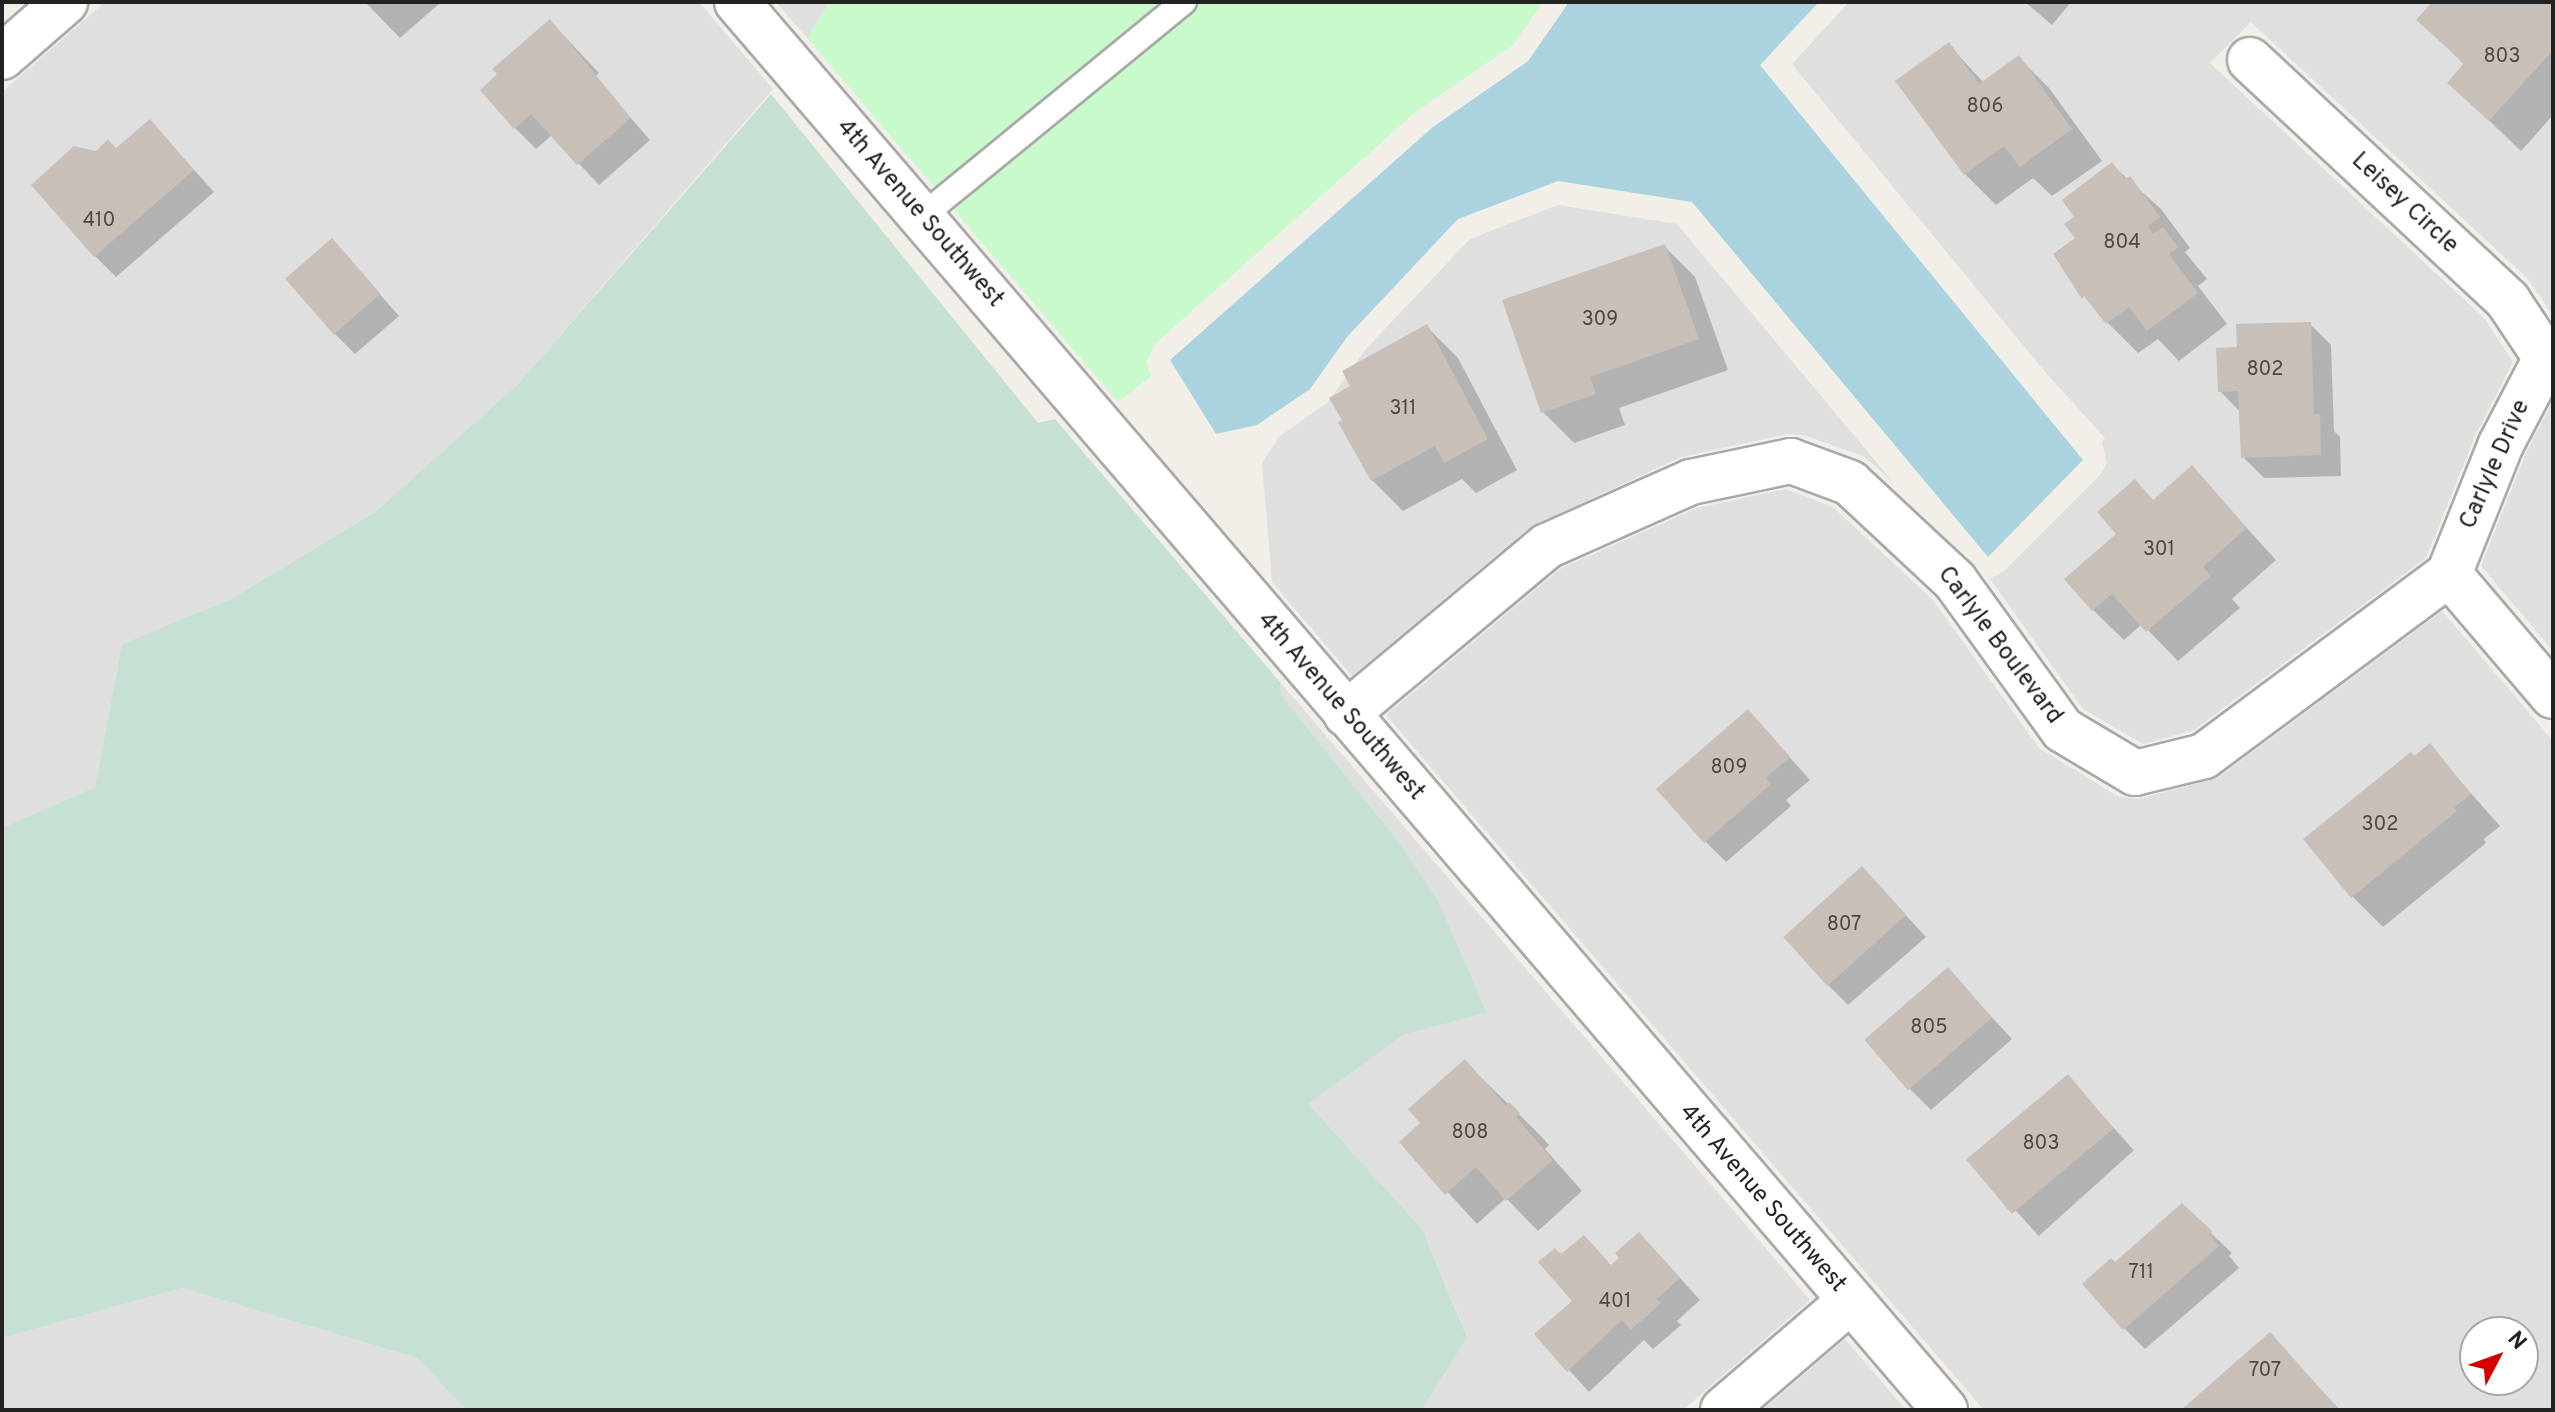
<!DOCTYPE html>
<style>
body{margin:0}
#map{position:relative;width:2555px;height:1412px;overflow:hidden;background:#f2efe9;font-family:Overpass,sans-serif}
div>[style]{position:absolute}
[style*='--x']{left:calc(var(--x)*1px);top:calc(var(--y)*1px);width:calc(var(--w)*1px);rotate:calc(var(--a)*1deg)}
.residential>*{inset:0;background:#e0dfdf}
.wetland>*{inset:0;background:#c6e0d4}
.park>*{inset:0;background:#c8facc}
.water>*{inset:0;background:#aad3df}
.shadow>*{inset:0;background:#0003;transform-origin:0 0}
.building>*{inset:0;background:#c7bfb8;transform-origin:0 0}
.roads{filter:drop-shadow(2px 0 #a9a9a9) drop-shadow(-2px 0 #a9a9a9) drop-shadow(0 2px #a9a9a9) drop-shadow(0 -2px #a9a9a9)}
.lane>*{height:24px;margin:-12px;padding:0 12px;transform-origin:12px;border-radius:12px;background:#fff}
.street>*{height:44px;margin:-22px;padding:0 22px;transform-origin:22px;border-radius:22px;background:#fff}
span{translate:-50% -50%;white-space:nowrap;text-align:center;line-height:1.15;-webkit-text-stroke:6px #fff;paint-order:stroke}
.number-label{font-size:20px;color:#4b4948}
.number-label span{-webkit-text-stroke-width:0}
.street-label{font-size:24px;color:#222}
.frame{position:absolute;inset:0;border:4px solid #222;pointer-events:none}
.north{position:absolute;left:2459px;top:1316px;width:80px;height:80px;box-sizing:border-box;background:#fff;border:2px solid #a7a7a7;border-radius:50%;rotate:49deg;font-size:22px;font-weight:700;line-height:32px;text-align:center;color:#222}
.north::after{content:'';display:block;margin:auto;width:28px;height:36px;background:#d40000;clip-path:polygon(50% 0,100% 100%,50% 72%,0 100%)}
</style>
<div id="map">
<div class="residential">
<i style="clip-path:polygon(105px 2px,699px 2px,773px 89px,517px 385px,375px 512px,233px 598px,122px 644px,95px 787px,2px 828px,2px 92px)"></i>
<i style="clip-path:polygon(776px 2px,830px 2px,807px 38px)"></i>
<i style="clip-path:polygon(1849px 2px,2553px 2px,2553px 316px,2528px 279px,2251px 22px,2210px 63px,2485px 319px,2513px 362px,2475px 436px,2426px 558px,2194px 730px,2143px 744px,2083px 709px,1990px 579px,2004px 571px,2100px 475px,2107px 463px,2102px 442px,2105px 438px,2046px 373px,1792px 64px)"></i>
<i style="clip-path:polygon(1558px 205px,1677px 224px,1893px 482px,1863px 456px,1803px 435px,1788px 434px,1681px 457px,1530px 527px,1352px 676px,1272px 582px,1262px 463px,1279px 437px,1329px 401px,1365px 350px,1470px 239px)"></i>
<i style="clip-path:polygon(2553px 401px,2553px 651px,2481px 566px,2526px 453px)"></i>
<i style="clip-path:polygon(evenodd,1786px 489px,1833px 507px,1933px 600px,2039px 748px,2119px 797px,2139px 799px,2219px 777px,2442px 611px,2553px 741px,2553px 1410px,1984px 1410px,1386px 715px,1560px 569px,1697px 508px,1786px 489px,2475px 1332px,2523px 1332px,2523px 1380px,2475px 1380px,2475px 1332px)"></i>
<i style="clip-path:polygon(1280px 682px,1810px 1300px,1683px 1410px,1422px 1410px,1467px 1336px,1422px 1229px,1307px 1104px,1403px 1035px,1487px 1013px,1436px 899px,1398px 841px,1281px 695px)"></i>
<i style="clip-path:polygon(182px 1288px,417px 1358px,466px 1410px,2px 1410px,2px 1338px)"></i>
<i style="clip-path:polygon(1845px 1339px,1906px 1410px,1763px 1410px)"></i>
</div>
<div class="wetland">
<i style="clip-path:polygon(771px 94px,1038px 423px,1055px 419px,1280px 682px,1281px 695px,1398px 841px,1437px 899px,1487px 1013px,1403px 1035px,1308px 1104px,1422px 1229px,1467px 1337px,1422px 1410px,466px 1410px,417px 1358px,182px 1288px,2px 1338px,2px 828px,95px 787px,122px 644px,233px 598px,375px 512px,517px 385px)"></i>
</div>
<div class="park">
<i style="clip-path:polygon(830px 2px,1543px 2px,1512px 46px,1418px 110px,1156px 343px,1146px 362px,1151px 376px,1118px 402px,807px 38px)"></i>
</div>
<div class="water">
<i style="clip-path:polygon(1569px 2px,1819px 2px,1760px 65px,2083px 460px,1988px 557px,1692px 202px,1558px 181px,1458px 219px,1347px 337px,1310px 389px,1257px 425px,1216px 434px,1170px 360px,1433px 127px,1528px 61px)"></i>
</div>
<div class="shadow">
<i style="clip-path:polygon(365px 2px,441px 2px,400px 38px)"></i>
<i style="clip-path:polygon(2025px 2px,2071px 2px,2052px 25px)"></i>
<i style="clip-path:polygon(2435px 2px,2549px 2px,2553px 5px,2553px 115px,2521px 151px,2450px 83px,2465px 65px,2419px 20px)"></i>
<i style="clip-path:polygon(550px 21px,599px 73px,595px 77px,650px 140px,599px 185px,552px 135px,536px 149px,515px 128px)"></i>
<i style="clip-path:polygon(1949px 45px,1984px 83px,2019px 58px,2049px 88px,2102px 161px,2052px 196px,2033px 178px,1996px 205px,1965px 174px)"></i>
<i style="clip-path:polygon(150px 121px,214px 192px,116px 277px,95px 256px,96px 153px,116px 150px)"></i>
<i style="clip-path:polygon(2112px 165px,2161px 209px,2190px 248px,2185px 252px,2207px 279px,2198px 286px,2227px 324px,2179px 361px,2158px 339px,2138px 353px,2108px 323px,2078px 239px,2077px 217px)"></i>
<i style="clip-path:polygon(332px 240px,399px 316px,355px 354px,334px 333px)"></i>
<i style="clip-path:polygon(1665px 247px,1695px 277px,1728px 370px,1619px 408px,1625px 425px,1574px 443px,1543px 412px)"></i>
<i style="clip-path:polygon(2310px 324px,2331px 345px,2334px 431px,2340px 437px,2341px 476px,2264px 478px,2243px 457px,2241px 413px,2220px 391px,2239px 349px)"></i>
<i style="clip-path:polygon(1427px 327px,1458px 358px,1517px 470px,1476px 493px,1462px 479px,1403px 511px,1372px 480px,1344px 420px)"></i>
<i style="clip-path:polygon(2192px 468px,2276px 560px,2232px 599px,2240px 608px,2178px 661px,2142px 624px,2124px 640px,2093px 610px,2154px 501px)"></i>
<i style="clip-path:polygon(1748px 711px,1810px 780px,1786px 800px,1791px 806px,1726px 862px,1705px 841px)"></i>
<i style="clip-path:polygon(2429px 746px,2500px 826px,2484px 839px,2486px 843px,2383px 927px,2352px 896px,2414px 758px)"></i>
<i style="clip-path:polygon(1862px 868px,1926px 937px,1848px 1005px,1827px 984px)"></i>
<i style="clip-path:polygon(1948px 970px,2012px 1039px,1931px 1110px,1910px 1089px)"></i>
<i style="clip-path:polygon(1465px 1062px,1540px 1135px,1549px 1145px,1545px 1149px,1582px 1191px,1538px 1231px,1506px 1198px,1477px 1224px,1402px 1142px,1423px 1123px)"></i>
<i style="left:2067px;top:1076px;width:100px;height:128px;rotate:48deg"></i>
<i style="clip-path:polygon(2182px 1206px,2232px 1253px,2229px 1256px,2239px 1268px,2145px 1349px,2124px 1328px,2115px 1264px)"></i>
<i style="clip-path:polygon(1660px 1256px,1700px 1300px,1677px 1321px,1681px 1325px,1653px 1349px,1644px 1340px,1589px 1392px,1537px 1334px,1575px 1301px,1561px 1257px,1612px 1267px)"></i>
<i style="clip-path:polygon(2270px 1335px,2340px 1410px,2184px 1410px)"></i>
</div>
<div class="building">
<i style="clip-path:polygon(2432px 2px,2553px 2px,2553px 50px,2489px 121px,2447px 83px,2464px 63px,2416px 20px)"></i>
<i style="clip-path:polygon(550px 19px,631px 118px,577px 165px,531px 114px,514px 129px,480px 90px,497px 74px,492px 69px)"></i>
<i style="clip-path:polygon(1949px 42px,1979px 84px,2019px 55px,2072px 129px,2020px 167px,2004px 146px,1964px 175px,1895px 81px)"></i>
<i style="clip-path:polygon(150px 119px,194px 170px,94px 257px,31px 185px,74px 146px,96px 151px,108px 139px,116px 148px)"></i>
<i style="clip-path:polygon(2112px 162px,2125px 179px,2130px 176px,2160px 217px,2148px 226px,2153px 234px,2163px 227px,2178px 247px,2169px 254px,2198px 293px,2147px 331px,2129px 307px,2106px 324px,2084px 296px,2082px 299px,2053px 254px,2075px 238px,2064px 224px,2074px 217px,2062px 200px)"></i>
<i style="left:332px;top:238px;width:74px;height:62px;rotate:49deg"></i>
<i style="clip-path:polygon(1665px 244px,1699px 339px,1590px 377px,1596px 394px,1541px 413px,1502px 300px)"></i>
<i style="clip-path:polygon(2311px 322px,2314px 414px,2320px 414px,2321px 455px,2241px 458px,2238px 391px,2218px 392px,2216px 348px,2237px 347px,2236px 324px)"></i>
<i style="clip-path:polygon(1427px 324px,1488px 439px,1444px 463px,1435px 446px,1371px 481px,1338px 422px,1342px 420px,1329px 398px,1350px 386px,1342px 371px)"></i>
<i style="clip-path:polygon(2192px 465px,2247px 528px,2203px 567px,2211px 576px,2146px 632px,2112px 594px,2092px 611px,2064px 579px,2116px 534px,2097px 512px,2135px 479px,2153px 500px)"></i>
<i style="clip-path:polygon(1748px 709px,1790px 757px,1766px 778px,1771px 784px,1704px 843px,1656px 789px)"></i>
<i style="clip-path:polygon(2430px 743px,2471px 794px,2454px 808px,2457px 811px,2351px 898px,2303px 839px,2411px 752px,2414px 756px)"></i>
<i style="left:1862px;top:866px;width:66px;height:106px;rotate:48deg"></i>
<i style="left:1948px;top:967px;width:67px;height:111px;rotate:49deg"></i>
<i style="clip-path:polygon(1465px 1059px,1506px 1106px,1509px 1102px,1520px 1113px,1516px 1117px,1553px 1160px,1506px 1201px,1476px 1167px,1445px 1195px,1399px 1142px,1420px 1123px,1408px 1109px)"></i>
<i style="left:2068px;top:1074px;width:71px;height:133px;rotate:50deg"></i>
<i style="clip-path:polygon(2182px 1203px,2212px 1231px,2209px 1234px,2219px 1246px,2123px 1330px,2082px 1284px,2111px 1258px,2115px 1262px)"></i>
<i style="clip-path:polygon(1639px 1232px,1680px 1278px,1657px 1299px,1661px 1303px,1631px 1330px,1622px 1320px,1567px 1372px,1534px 1334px,1572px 1301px,1538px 1262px,1555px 1248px,1561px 1254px,1584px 1235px,1611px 1265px,1619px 1258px,1615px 1253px)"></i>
<i style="clip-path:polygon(2270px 1332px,2339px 1410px,2181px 1410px)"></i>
</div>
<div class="roads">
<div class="lane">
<i style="--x:921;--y:217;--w:340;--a:-39.3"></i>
</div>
<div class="street">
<i style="--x:737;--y:2;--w:1855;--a:49.37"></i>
<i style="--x:2;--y:57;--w:84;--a:-41.1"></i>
<i style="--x:2250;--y:60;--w:353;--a:43"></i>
<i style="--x:2508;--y:301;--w:69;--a:56.3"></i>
<i style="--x:2546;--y:358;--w:97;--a:117.6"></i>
<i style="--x:2501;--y:444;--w:140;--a:111.8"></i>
<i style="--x:2449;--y:574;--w:160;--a:49.6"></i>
<i style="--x:1346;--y:714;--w:262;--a:-39.9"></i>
<i style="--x:1547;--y:546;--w:158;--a:-24"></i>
<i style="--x:1691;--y:482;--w:102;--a:-11.9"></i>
<i style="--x:1791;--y:461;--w:63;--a:20.4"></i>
<i style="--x:1850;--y:483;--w:144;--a:43"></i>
<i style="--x:1955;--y:581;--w:184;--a:54.1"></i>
<i style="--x:2063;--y:730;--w:84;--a:30.8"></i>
<i style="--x:2135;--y:773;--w:71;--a:-13.8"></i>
<i style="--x:2204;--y:756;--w:305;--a:-36.6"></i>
<i style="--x:1723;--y:1410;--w:167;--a:-40.6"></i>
</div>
</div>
<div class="number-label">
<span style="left:2502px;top:57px">803</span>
<span style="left:1985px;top:107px">806</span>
<span style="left:99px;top:221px">410</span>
<span style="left:2122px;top:243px">804</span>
<span style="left:1600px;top:320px">309</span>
<span style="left:2265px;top:370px">802</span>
<span style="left:1403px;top:409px">311</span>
<span style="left:2159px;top:550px">301</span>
<span style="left:1729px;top:768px">809</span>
<span style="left:2380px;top:825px">302</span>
<span style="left:1844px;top:925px">807</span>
<span style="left:1929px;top:1028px">805</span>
<span style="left:1470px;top:1133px">808</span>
<span style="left:2041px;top:1144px">803</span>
<span style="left:2141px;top:1273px">711</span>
<span style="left:1615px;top:1302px">401</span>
<span style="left:2265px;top:1371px">707</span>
</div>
<div class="street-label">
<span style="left:2404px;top:204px;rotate:43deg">Leisey Circle</span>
<span style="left:919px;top:214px;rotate:49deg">4th Avenue Southwest</span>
<span style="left:2496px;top:465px;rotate:-66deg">Carlyle Drive</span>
<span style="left:1999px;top:646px;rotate:53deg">Carlyle Boulevard</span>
<span style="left:1340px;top:707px;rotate:49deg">4th Avenue Southwest</span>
<span style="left:1762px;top:1199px;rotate:49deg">4th Avenue Southwest</span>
</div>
<div class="frame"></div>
<div class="north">N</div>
</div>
